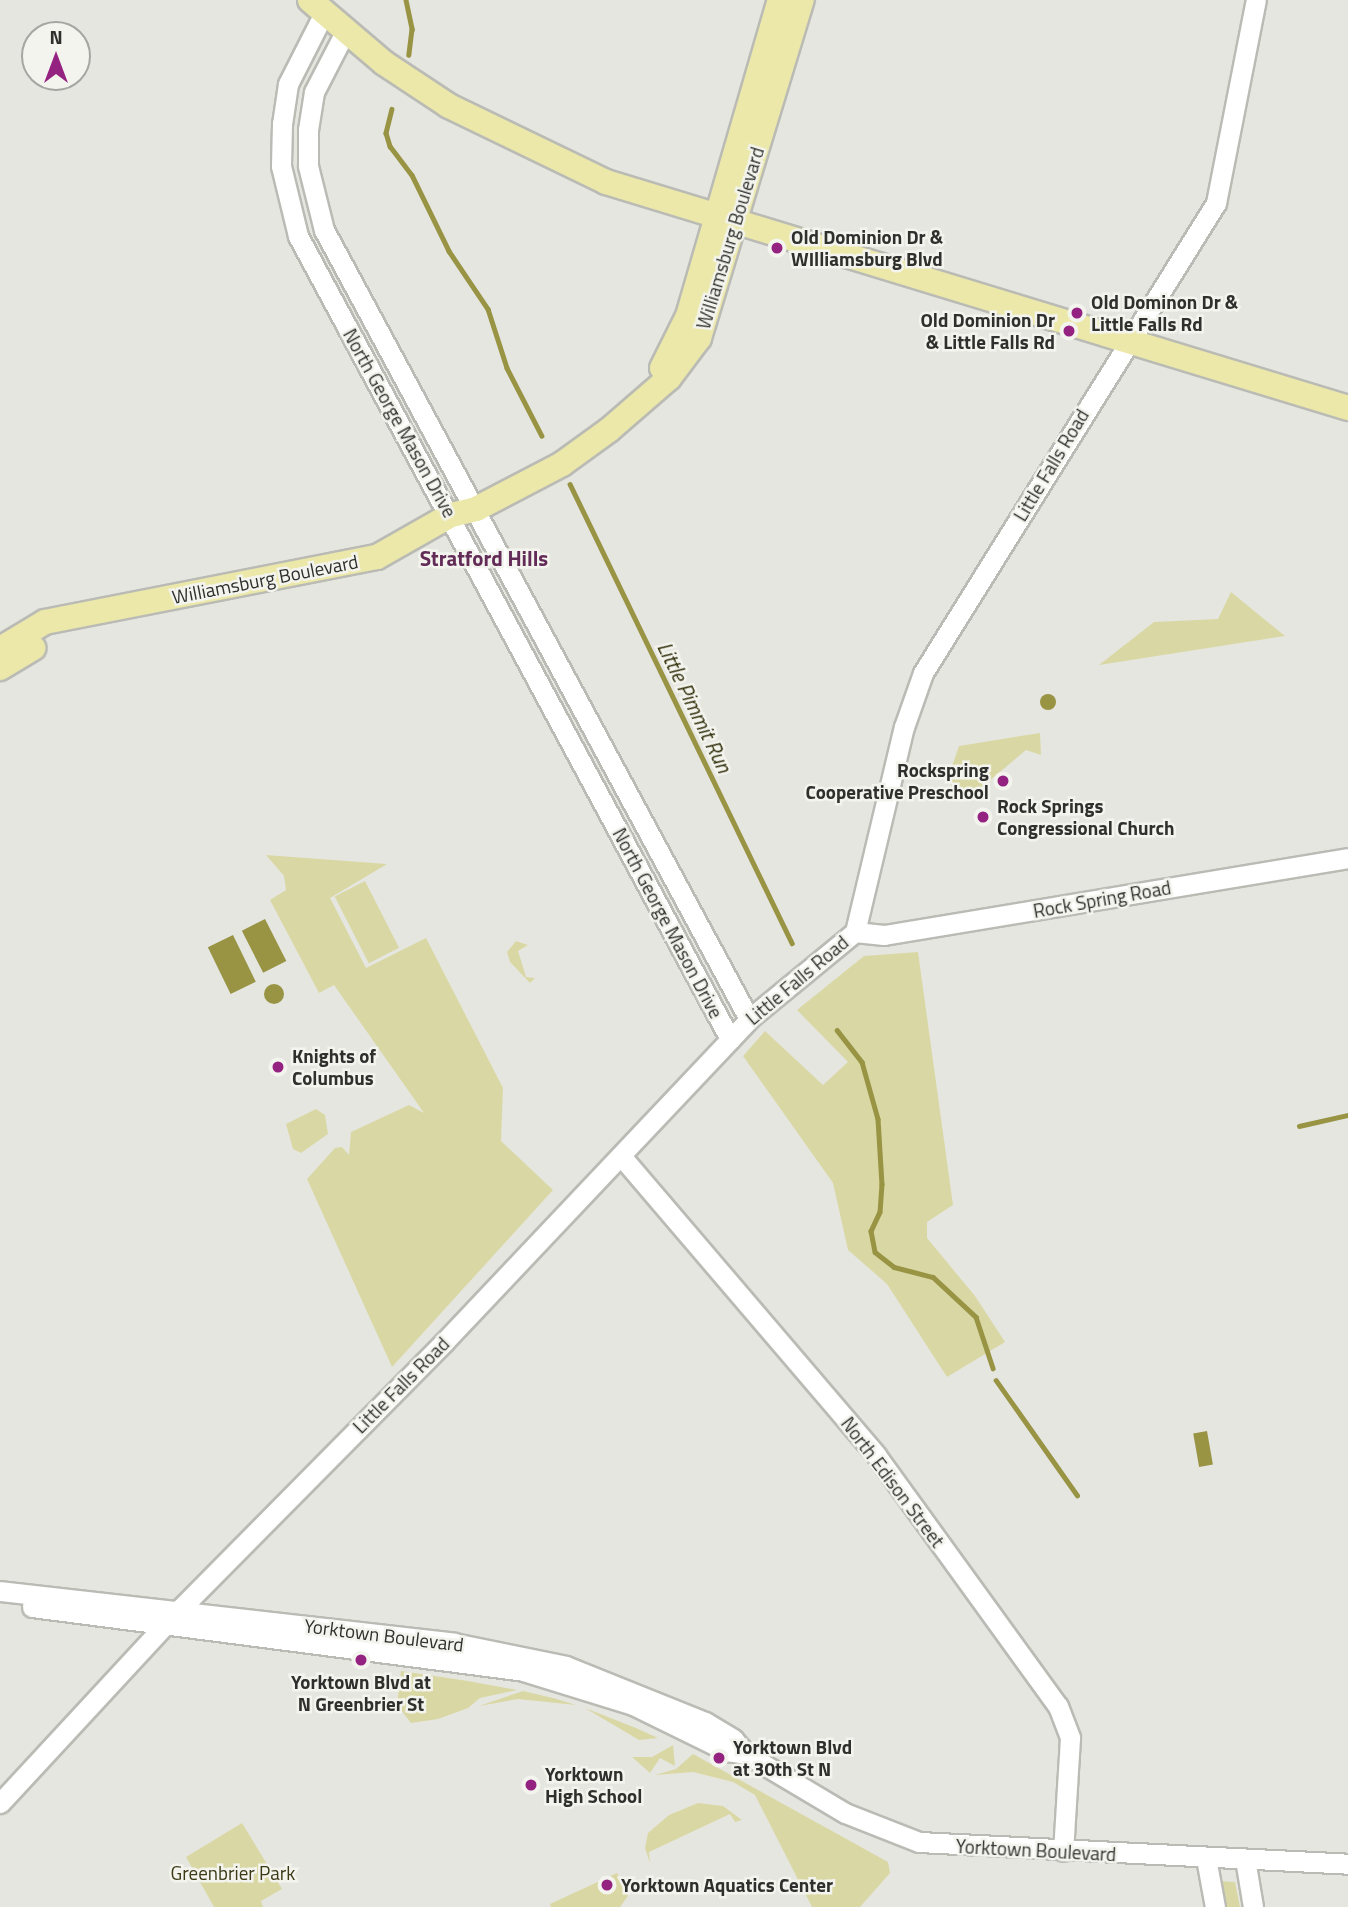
<!DOCTYPE html>
<style>
body{margin:0}
#map{position:relative;width:1348px;height:1907px;overflow:hidden;background:#e6e6e1;font-family:"Titillium Web",sans-serif}
div>[style]{position:absolute}
[style*='--x']{left:calc(var(--x)*1px);top:calc(var(--y)*1px);width:calc(var(--w)*1px);rotate:calc(var(--a)*1deg)}
.green>*{inset:0;background:#d9d8a4;transform-origin:0 0}
.water>*{inset:0;background:#989444;transform-origin:0 0}
.round{border-radius:50%}
.stream>*{height:4.5px;margin:-2.25px;padding:0 2.25px;transform-origin:2.25px;border-radius:2.25px;background:#989444}
.roads{filter:drop-shadow(2px 0 #bbbbb5) drop-shadow(-2px 0 #bbbbb5) drop-shadow(0 2px #bbbbb5) drop-shadow(0 -2px #bbbbb5)}
.minor>*{height:19px;margin:-9.5px;padding:0 9.5px;transform-origin:9.5px;border-radius:9.5px;background:#fff}
.major>*{height:24px;margin:-12px;padding:0 12px;transform-origin:12px;border-radius:12px;background:#ebe8aa}
.dots>*{width:19px;height:19px;translate:-50% -50%;box-sizing:border-box;border:4px solid #f4f4ee;border-radius:50%}
span{translate:-50% -50%;white-space:nowrap;text-align:center;line-height:1.15;-webkit-text-stroke:5px #f4f4ee;paint-order:stroke}
.poi-label{font-size:19px;color:#2f2f2d;font-weight:700}
.left{translate:0 -50%;text-align:left}
.right{translate:-100% -50%;text-align:right}
.street-label{font-size:19px;color:#2f2f2d}
.park-label{font-size:19px;color:#3b3916}
.neighbourhood-label{font-size:21px;color:#632c58;font-weight:700}
.water-label{font-size:21px;color:#32300c;font-style:italic}
.north{position:absolute;left:21px;top:21px;width:70px;height:70px;box-sizing:border-box;background:#f4f4ee;border:2px solid #a5a5a1;border-radius:50%;rotate:0deg;font-size:19px;font-weight:700;line-height:28px;text-align:center;color:#2f2f2d}
.north::after{content:'';display:block;margin:auto;width:24px;height:32px;background:#942281;clip-path:polygon(50% 0,100% 100%,50% 72%,0 100%)}
</style>
<div id="map">
<div class="green">
<i style="clip-path:polygon(1231px 592px,1285px 636px,1099px 665px,1154px 622px,1218px 619px)"></i>
<i style="clip-path:polygon(1040px 733px,1041px 755px,1026px 750px,974px 794px,952px 797px,951px 769px,959px 746px)"></i>
<i style="clip-path:polygon(266px 855px,387px 864px,330px 898px,366px 968px,426px 938px,503px 1088px,501px 1141px,553px 1190px,392px 1367px,307px 1179px,335px 1148px,342px 1147px,349px 1155px,351px 1132px,409px 1105px,424px 1113px,334px 985px,319px 993px,270px 900px,286px 890px,284px 876px)"></i>
<i style="left:365px;top:881px;width:75px;height:34px;rotate:63deg"></i>
<i style="clip-path:polygon(516px 941px,528px 945px,518px 951px,526px 977px,535px 978px,530px 983px,510px 962px,507px 952px)"></i>
<i style="clip-path:polygon(918px 952px,953px 1205px,927px 1222px,927px 1238px,975px 1296px,1005px 1342px,947px 1377px,887px 1284px,848px 1250px,833px 1183px,743px 1056px,765px 1031px,823px 1085px,848px 1062px,797px 1010px,864px 956px)"></i>
<i style="clip-path:polygon(316px 1109px,325px 1115px,328px 1134px,301px 1153px,293px 1149px,286px 1124px)"></i>
<i style="clip-path:polygon(401px 1671px,468px 1681px,517px 1690px,480px 1698px,468px 1708px,438px 1719px,411px 1723px,397px 1705px)"></i>
<i style="clip-path:polygon(523px 1691px,553px 1698px,576px 1705px,518px 1699px,479px 1706px)"></i>
<i style="clip-path:polygon(585px 1708px,636px 1728px,658px 1738px,639px 1740px)"></i>
<i style="clip-path:polygon(673px 1745px,675px 1766px,660px 1758px,650px 1773px,632px 1757px,652px 1757px)"></i>
<i style="clip-path:polygon(693px 1754px,888px 1862px,890px 1873px,860px 1907px,812px 1907px,755px 1795px,733px 1782px,693px 1772px,655px 1775px,676px 1769px)"></i>
<i style="clip-path:polygon(698px 1803px,723px 1806px,742px 1820px,735px 1822px,730px 1814px,649px 1852px,650px 1863px,645px 1848px,648px 1833px,669px 1815px)"></i>
<i style="clip-path:polygon(242px 1823px,282px 1889px,261px 1901px,263px 1907px,214px 1907px,186px 1857px)"></i>
<i style="clip-path:polygon(617px 1873px,628px 1896px,620px 1907px,551px 1907px,550px 1904px)"></i>
<i style="clip-path:polygon(1219px 1881px,1235px 1882px,1240px 1907px,1219px 1907px)"></i>
</div>
<div class="water">
<i class="round" style="left:1040px;top:694px;width:16px;height:16px"></i>
<i style="left:265px;top:919px;width:47px;height:26px;rotate:63deg"></i>
<i style="left:233px;top:935px;width:52px;height:28px;rotate:64deg"></i>
<i class="round" style="left:264px;top:984px;width:20px;height:20px"></i>
<i style="left:1207px;top:1431px;width:34px;height:14px;rotate:80deg"></i>
</div>
<div class="stream">
<i style="--x:406;--y:0;--w:30;--a:78"></i>
<i style="--x:412;--y:29;--w:26;--a:97"></i>
<i style="--x:392;--y:109;--w:25;--a:104"></i>
<i style="--x:386;--y:133;--w:14;--a:73"></i>
<i style="--x:390;--y:146;--w:36;--a:53"></i>
<i style="--x:412;--y:175;--w:85;--a:64"></i>
<i style="--x:449;--y:251;--w:70;--a:56.1"></i>
<i style="--x:488;--y:309;--w:62;--a:72.1"></i>
<i style="--x:507;--y:368;--w:76;--a:62.8"></i>
<i style="--x:570;--y:484;--w:510;--a:64.19"></i>
<i style="--x:837;--y:1030;--w:41;--a:52"></i>
<i style="--x:862;--y:1062;--w:59;--a:74.3"></i>
<i style="--x:878;--y:1119;--w:65;--a:86.5"></i>
<i style="--x:882;--y:1184;--w:28;--a:94"></i>
<i style="--x:880;--y:1212;--w:21;--a:115"></i>
<i style="--x:871;--y:1231;--w:21;--a:79"></i>
<i style="--x:875;--y:1252;--w:24;--a:38"></i>
<i style="--x:894;--y:1267;--w:40;--a:14.4"></i>
<i style="--x:933;--y:1277;--w:59;--a:42.9"></i>
<i style="--x:976;--y:1317;--w:54;--a:71.6"></i>
<i style="--x:1299;--y:1126;--w:50;--a:-12.7"></i>
<i style="--x:996;--y:1380;--w:141;--a:54.8"></i>
</div>
<div class="roads">
<div class="minor">
<i style="--x:324;--y:13;--w:80;--a:116.9"></i>
<i style="--x:288;--y:84;--w:40;--a:98.5"></i>
<i style="--x:282;--y:124;--w:42;--a:91.4"></i>
<i style="--x:281;--y:166;--w:72;--a:76.3"></i>
<i style="--x:298;--y:236;--w:912;--a:61.72"></i>
<i style="--x:345;--y:32;--w:68;--a:117.3"></i>
<i style="--x:314;--y:92;--w:38;--a:99"></i>
<i style="--x:308;--y:130;--w:36;--a:90"></i>
<i style="--x:308;--y:166;--w:66;--a:76"></i>
<i style="--x:324;--y:230;--w:896;--a:61.69"></i>
<i style="--x:855;--y:932;--w:29;--a:6"></i>
<i style="--x:884;--y:935;--w:470;--a:-9.4"></i>
<i style="--x:621;--y:1156;--w:393;--a:49.5"></i>
<i style="--x:876;--y:1455;--w:310;--a:54.1"></i>
<i style="--x:1058;--y:1706;--w:34;--a:69"></i>
<i style="--x:1070;--y:1738;--w:113;--a:93.5"></i>
<i style="--x:0;--y:1591;--w:457;--a:6.5"></i>
<i style="--x:454;--y:1643;--w:114;--a:11.6"></i>
<i style="--x:566;--y:1666;--w:150;--a:21.9"></i>
<i style="--x:705;--y:1722;--w:33;--a:31"></i>
<i style="--x:733;--y:1739;--w:20;--a:49"></i>
<i style="--x:746;--y:1754;--w:115;--a:30.8"></i>
<i style="--x:845;--y:1813;--w:79;--a:21.4"></i>
<i style="--x:919;--y:1842;--w:430;--a:2.9"></i>
<i style="--x:32;--y:1607;--w:495;--a:7.4"></i>
<i style="--x:523;--y:1671;--w:115;--a:17.2"></i>
<i style="--x:633;--y:1705;--w:105;--a:26.1"></i>
<i style="--x:727;--y:1751;--w:19;--a:9"></i>
<i style="--x:0;--y:1803;--w:263;--a:-47.2"></i>
<i style="--x:179;--y:1610;--w:377;--a:-45.3"></i>
<i style="--x:444;--y:1342;--w:444;--a:-46.6"></i>
<i style="--x:749;--y:1019;--w:137;--a:-39.4"></i>
<i style="--x:855;--y:932;--w:211;--a:-76.6"></i>
<i style="--x:904;--y:727;--w:57;--a:-70.6"></i>
<i style="--x:923;--y:673;--w:554;--a:-58.06"></i>
<i style="--x:1216;--y:203;--w:207;--a:-78.9"></i>
<i style="--x:1206;--y:1858;--w:50;--a:79.6"></i>
<i style="--x:1245;--y:1859;--w:49;--a:80.5"></i>
</div>
<div class="major">
<i style="--x:310;--y:0;--w:97;--a:40.4"></i>
<i style="--x:384;--y:63;--w:78;--a:33.5"></i>
<i style="--x:449;--y:106;--w:174;--a:25.8"></i>
<i style="--x:606;--y:182;--w:776;--a:16.94"></i>
<i style="--x:662;--y:368;--w:58;--a:-63.4"></i>
<i style="--x:688;--y:316;--w:329;--a:-73.8"></i>
<i style="--x:0;--y:649;--w:52;--a:-31"></i>
<i style="--x:45;--y:622;--w:338;--a:-11.1"></i>
<i style="--x:377;--y:557;--w:85;--a:-29.6"></i>
<i style="--x:451;--y:515;--w:26;--a:-13"></i>
<i style="--x:476;--y:509;--w:97;--a:-27.6"></i>
<i style="--x:562;--y:464;--w:58;--a:-35.9"></i>
<i style="--x:609;--y:430;--w:79;--a:-40.9"></i>
<i style="--x:669;--y:378;--w:50;--a:-53.1"></i>
<i style="--x:699;--y:338;--w:353;--a:-73.1"></i>
<i style="--x:0;--y:668;--w:39;--a:-31"></i>
</div>
</div>
<div class="dots">
<i style="left:777px;top:248px;background:#942281"></i>
<i style="left:1077px;top:313px;background:#942281"></i>
<i style="left:1069px;top:331px;background:#942281"></i>
<i style="left:1003px;top:781px;background:#942281"></i>
<i style="left:983px;top:817px;background:#942281"></i>
<i style="left:278px;top:1067px;background:#942281"></i>
<i style="left:361px;top:1660px;background:#942281"></i>
<i style="left:719px;top:1758px;background:#942281"></i>
<i style="left:531px;top:1785px;background:#942281"></i>
<i style="left:607px;top:1885px;background:#942281"></i>
</div>
<div class="poi-label">
<span class="left" style="left:791px;top:248px">Old Dominion Dr &amp;<br>WIlliamsburg Blvd</span>
<span class="left" style="left:1091px;top:313px">Old Dominon Dr &amp;<br>Little Falls Rd</span>
<span class="right" style="left:1055px;top:331px">Old Dominion Dr<br>&amp; Little Falls Rd</span>
<span class="right" style="left:989px;top:781px">Rockspring<br>Cooperative Preschool</span>
<span class="left" style="left:997px;top:817px">Rock Springs<br>Congressional Church</span>
<span class="left" style="left:292px;top:1067px">Knights of<br>Columbus</span>
<span style="left:361px;top:1693px">Yorktown Blvd at<br>N Greenbrier St</span>
<span class="left" style="left:733px;top:1758px">Yorktown Blvd<br>at 30th St N</span>
<span class="left" style="left:545px;top:1785px">Yorktown<br>High School</span>
<span class="left" style="left:621px;top:1885px">Yorktown Aquatics Center</span>
</div>
<div class="street-label">
<span style="left:730px;top:238px;rotate:-73deg">Williamsburg Boulevard</span>
<span style="left:400px;top:423px;rotate:61deg">North George Mason Drive</span>
<span style="left:1051px;top:465px;rotate:-59deg">Little Falls Road</span>
<span style="left:265px;top:579px;rotate:-11deg">Williamsburg Boulevard</span>
<span style="left:1102px;top:899px;rotate:-10deg">Rock Spring Road</span>
<span style="left:668px;top:923px;rotate:62deg">North George Mason Drive</span>
<span style="left:797px;top:980px;rotate:-40deg">Little Falls Road</span>
<span style="left:401px;top:1385px;rotate:-45deg">Little Falls Road</span>
<span style="left:893px;top:1482px;rotate:53deg">North Edison Street</span>
<span style="left:384px;top:1635px;rotate:7deg">Yorktown Boulevard</span>
<span style="left:1036px;top:1850px;rotate:3deg">Yorktown Boulevard</span>
</div>
<div class="park-label">
<span style="left:233px;top:1873px">Greenbrier Park</span>
</div>
<div class="neighbourhood-label">
<span style="left:484px;top:558px">Stratford Hills</span>
</div>
<div class="water-label">
<span style="left:695px;top:707px;rotate:64deg">Little Pimmit Run</span>
</div>
<div class="north">N</div>
</div>
